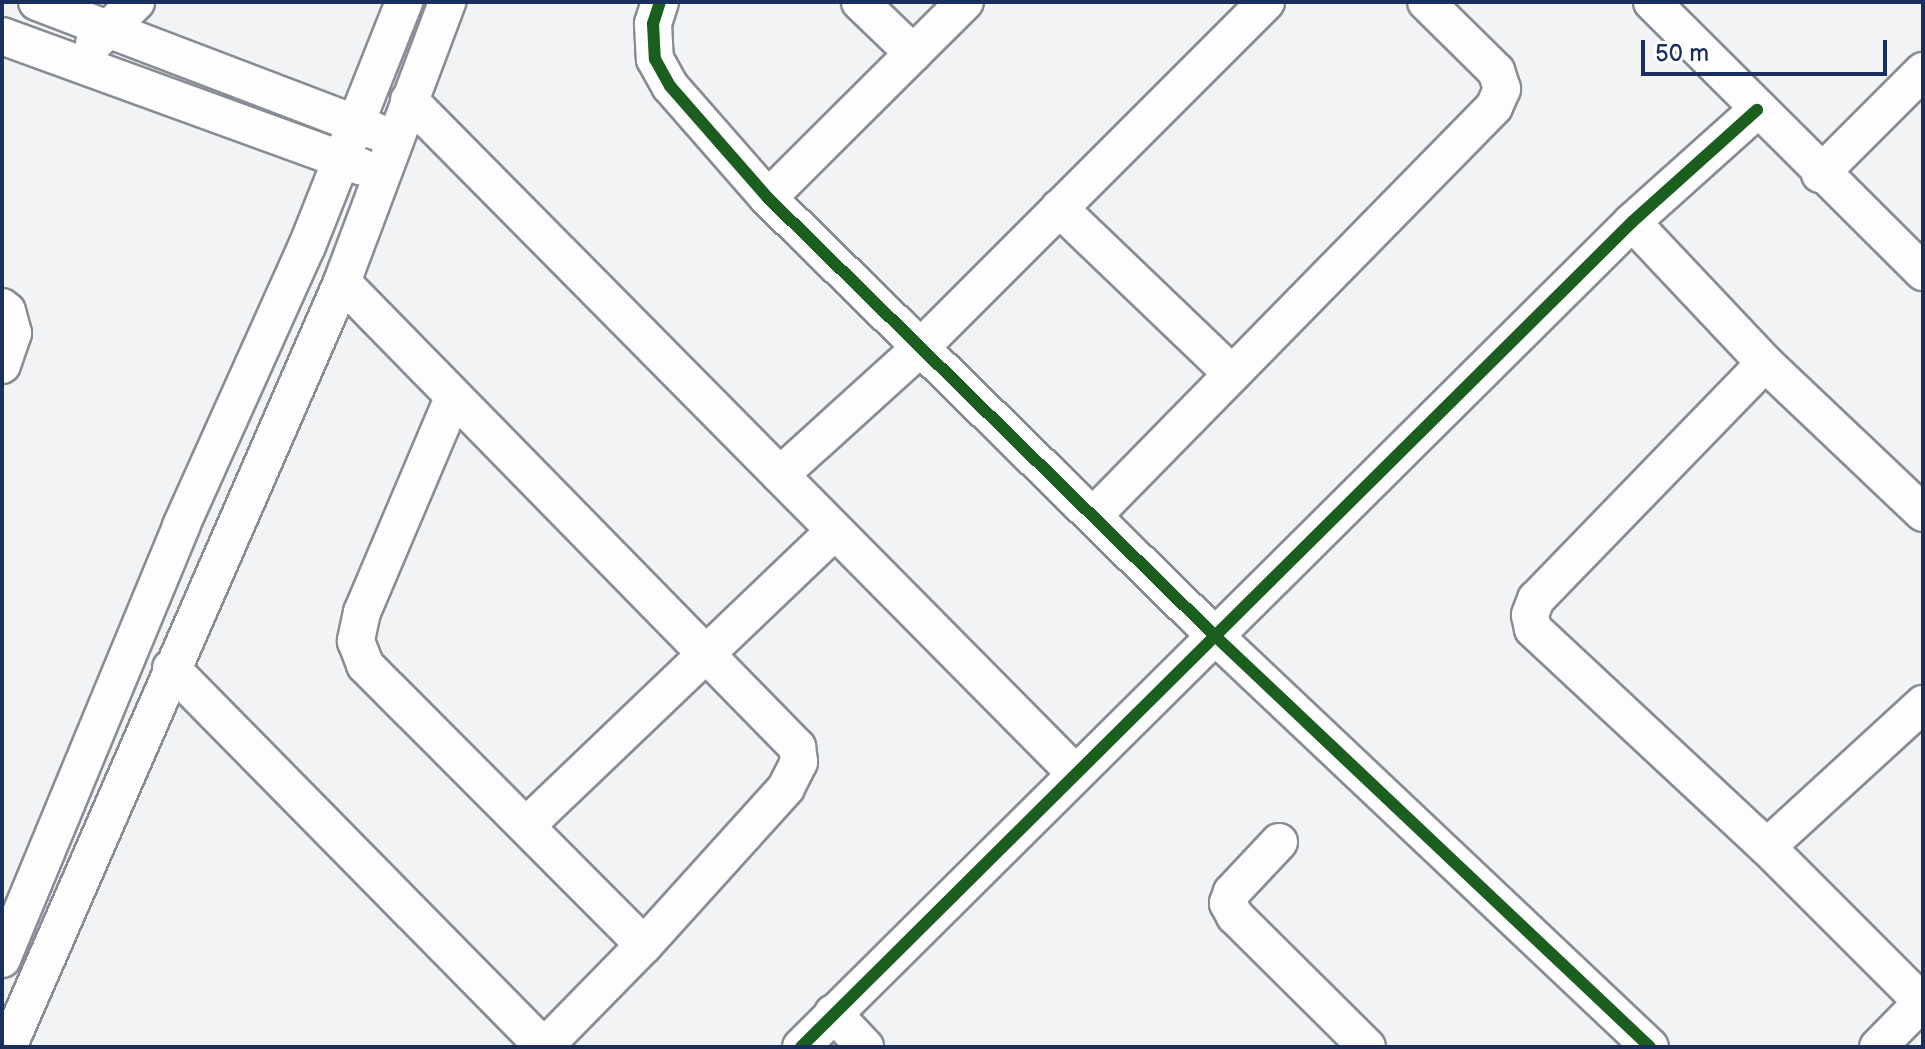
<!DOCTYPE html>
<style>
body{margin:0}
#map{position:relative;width:1925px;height:1049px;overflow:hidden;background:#f2f3f4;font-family:"Balsamiq Sans",sans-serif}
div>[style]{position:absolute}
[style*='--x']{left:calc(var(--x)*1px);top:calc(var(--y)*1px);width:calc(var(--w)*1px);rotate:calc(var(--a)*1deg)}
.roads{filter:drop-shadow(2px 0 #888c95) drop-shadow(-2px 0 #888c95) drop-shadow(0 2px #888c95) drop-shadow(0 -2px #888c95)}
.minor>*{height:36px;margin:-18px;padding:0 18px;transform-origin:18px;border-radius:18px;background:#fdfdfd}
.cycleway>*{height:12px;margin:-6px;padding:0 6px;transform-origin:6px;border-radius:6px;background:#1b5e20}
span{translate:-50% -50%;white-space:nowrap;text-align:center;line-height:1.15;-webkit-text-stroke:7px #fff;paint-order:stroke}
.frame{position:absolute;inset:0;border:4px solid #1b2f5e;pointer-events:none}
.scale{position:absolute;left:1641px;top:40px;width:246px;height:36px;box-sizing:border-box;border:4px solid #1b2f5e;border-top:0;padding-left:10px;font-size:24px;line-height:28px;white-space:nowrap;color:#1b2f5e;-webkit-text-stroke:6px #fff;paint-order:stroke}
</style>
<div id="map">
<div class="roads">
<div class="minor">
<i style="--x:37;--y:2;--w:362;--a:20.9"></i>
<i style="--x:660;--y:2;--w:23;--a:108"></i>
<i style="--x:653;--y:24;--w:35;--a:87"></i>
<i style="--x:655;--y:59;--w:31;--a:61"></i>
<i style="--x:670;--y:86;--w:149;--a:48.8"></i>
<i style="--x:768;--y:198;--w:623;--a:44.41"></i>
<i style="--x:1213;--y:634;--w:601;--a:43.38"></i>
<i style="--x:860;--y:2;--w:74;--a:43.9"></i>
<i style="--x:1652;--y:2;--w:383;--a:44.9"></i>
<i style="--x:2;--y:36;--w:382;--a:20"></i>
<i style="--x:94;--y:43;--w:59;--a:-44.3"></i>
<i style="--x:409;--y:100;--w:947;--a:45.3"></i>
<i style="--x:1820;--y:174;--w:146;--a:-45"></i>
<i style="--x:768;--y:198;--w:278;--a:-44.9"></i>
<i style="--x:1059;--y:208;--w:240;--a:43.8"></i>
<i style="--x:1632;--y:222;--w:194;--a:46.7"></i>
<i style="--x:1765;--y:363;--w:218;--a:43.5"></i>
<i style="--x:342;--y:282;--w:651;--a:45.62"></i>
<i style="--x:797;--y:747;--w:15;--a:82"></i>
<i style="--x:799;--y:762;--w:29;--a:117"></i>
<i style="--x:786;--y:788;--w:212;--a:132.1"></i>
<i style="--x:644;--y:945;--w:143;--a:134.4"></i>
<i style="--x:2;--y:307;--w:6;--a:39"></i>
<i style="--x:7;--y:311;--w:23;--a:75"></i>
<i style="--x:13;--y:333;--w:34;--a:109"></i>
<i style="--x:1765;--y:363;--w:329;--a:134.1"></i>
<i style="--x:1536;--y:599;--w:17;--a:111"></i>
<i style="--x:1530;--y:615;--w:14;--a:78"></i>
<i style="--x:1533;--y:629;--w:320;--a:43"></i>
<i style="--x:1767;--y:847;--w:219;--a:45"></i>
<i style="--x:453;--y:398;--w:233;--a:113"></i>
<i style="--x:362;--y:612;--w:30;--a:102"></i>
<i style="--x:356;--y:641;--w:26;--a:69"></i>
<i style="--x:365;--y:665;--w:395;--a:45.1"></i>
<i style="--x:780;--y:475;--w:190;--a:-42.2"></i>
<i style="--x:921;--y:347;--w:488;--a:-45"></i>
<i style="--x:1093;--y:516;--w:573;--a:-45.57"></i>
<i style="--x:1494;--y:107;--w:20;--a:-66"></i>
<i style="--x:1502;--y:89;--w:19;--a:-108"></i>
<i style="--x:1496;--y:71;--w:98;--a:-135.4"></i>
<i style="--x:171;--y:668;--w:532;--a:45.46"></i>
<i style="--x:527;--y:825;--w:424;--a:-43.7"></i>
<i style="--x:1279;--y:842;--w:69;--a:133.2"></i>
<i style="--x:1232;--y:892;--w:12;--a:110"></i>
<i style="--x:1228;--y:903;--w:15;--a:62"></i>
<i style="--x:1235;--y:916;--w:186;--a:44.8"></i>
<i style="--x:1767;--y:847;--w:212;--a:-42.5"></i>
<i style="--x:2;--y:959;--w:469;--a:-67.5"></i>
<i style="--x:181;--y:526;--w:307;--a:-65.8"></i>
<i style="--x:307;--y:246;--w:263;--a:-68.3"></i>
<i style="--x:833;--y:1013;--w:47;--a:46.7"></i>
<i style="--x:8;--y:1047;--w:835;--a:-66.41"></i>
<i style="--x:342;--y:282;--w:299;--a:-69.4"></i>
<i style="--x:801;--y:1047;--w:1171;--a:-44.79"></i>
<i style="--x:1632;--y:222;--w:168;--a:-41.9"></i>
<i style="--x:1878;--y:1047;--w:64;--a:-45.6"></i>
</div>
</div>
<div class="cycleway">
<i style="--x:660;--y:2;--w:23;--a:108"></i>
<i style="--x:653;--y:24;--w:35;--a:87"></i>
<i style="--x:655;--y:59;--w:31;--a:61"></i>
<i style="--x:670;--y:86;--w:149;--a:48.8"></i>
<i style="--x:768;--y:198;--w:623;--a:44.41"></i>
<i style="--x:1213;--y:634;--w:601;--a:43.38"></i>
<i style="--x:801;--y:1047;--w:1171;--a:-44.79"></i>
<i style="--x:1632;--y:222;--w:168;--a:-41.9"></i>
</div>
<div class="frame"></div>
<div class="scale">50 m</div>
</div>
